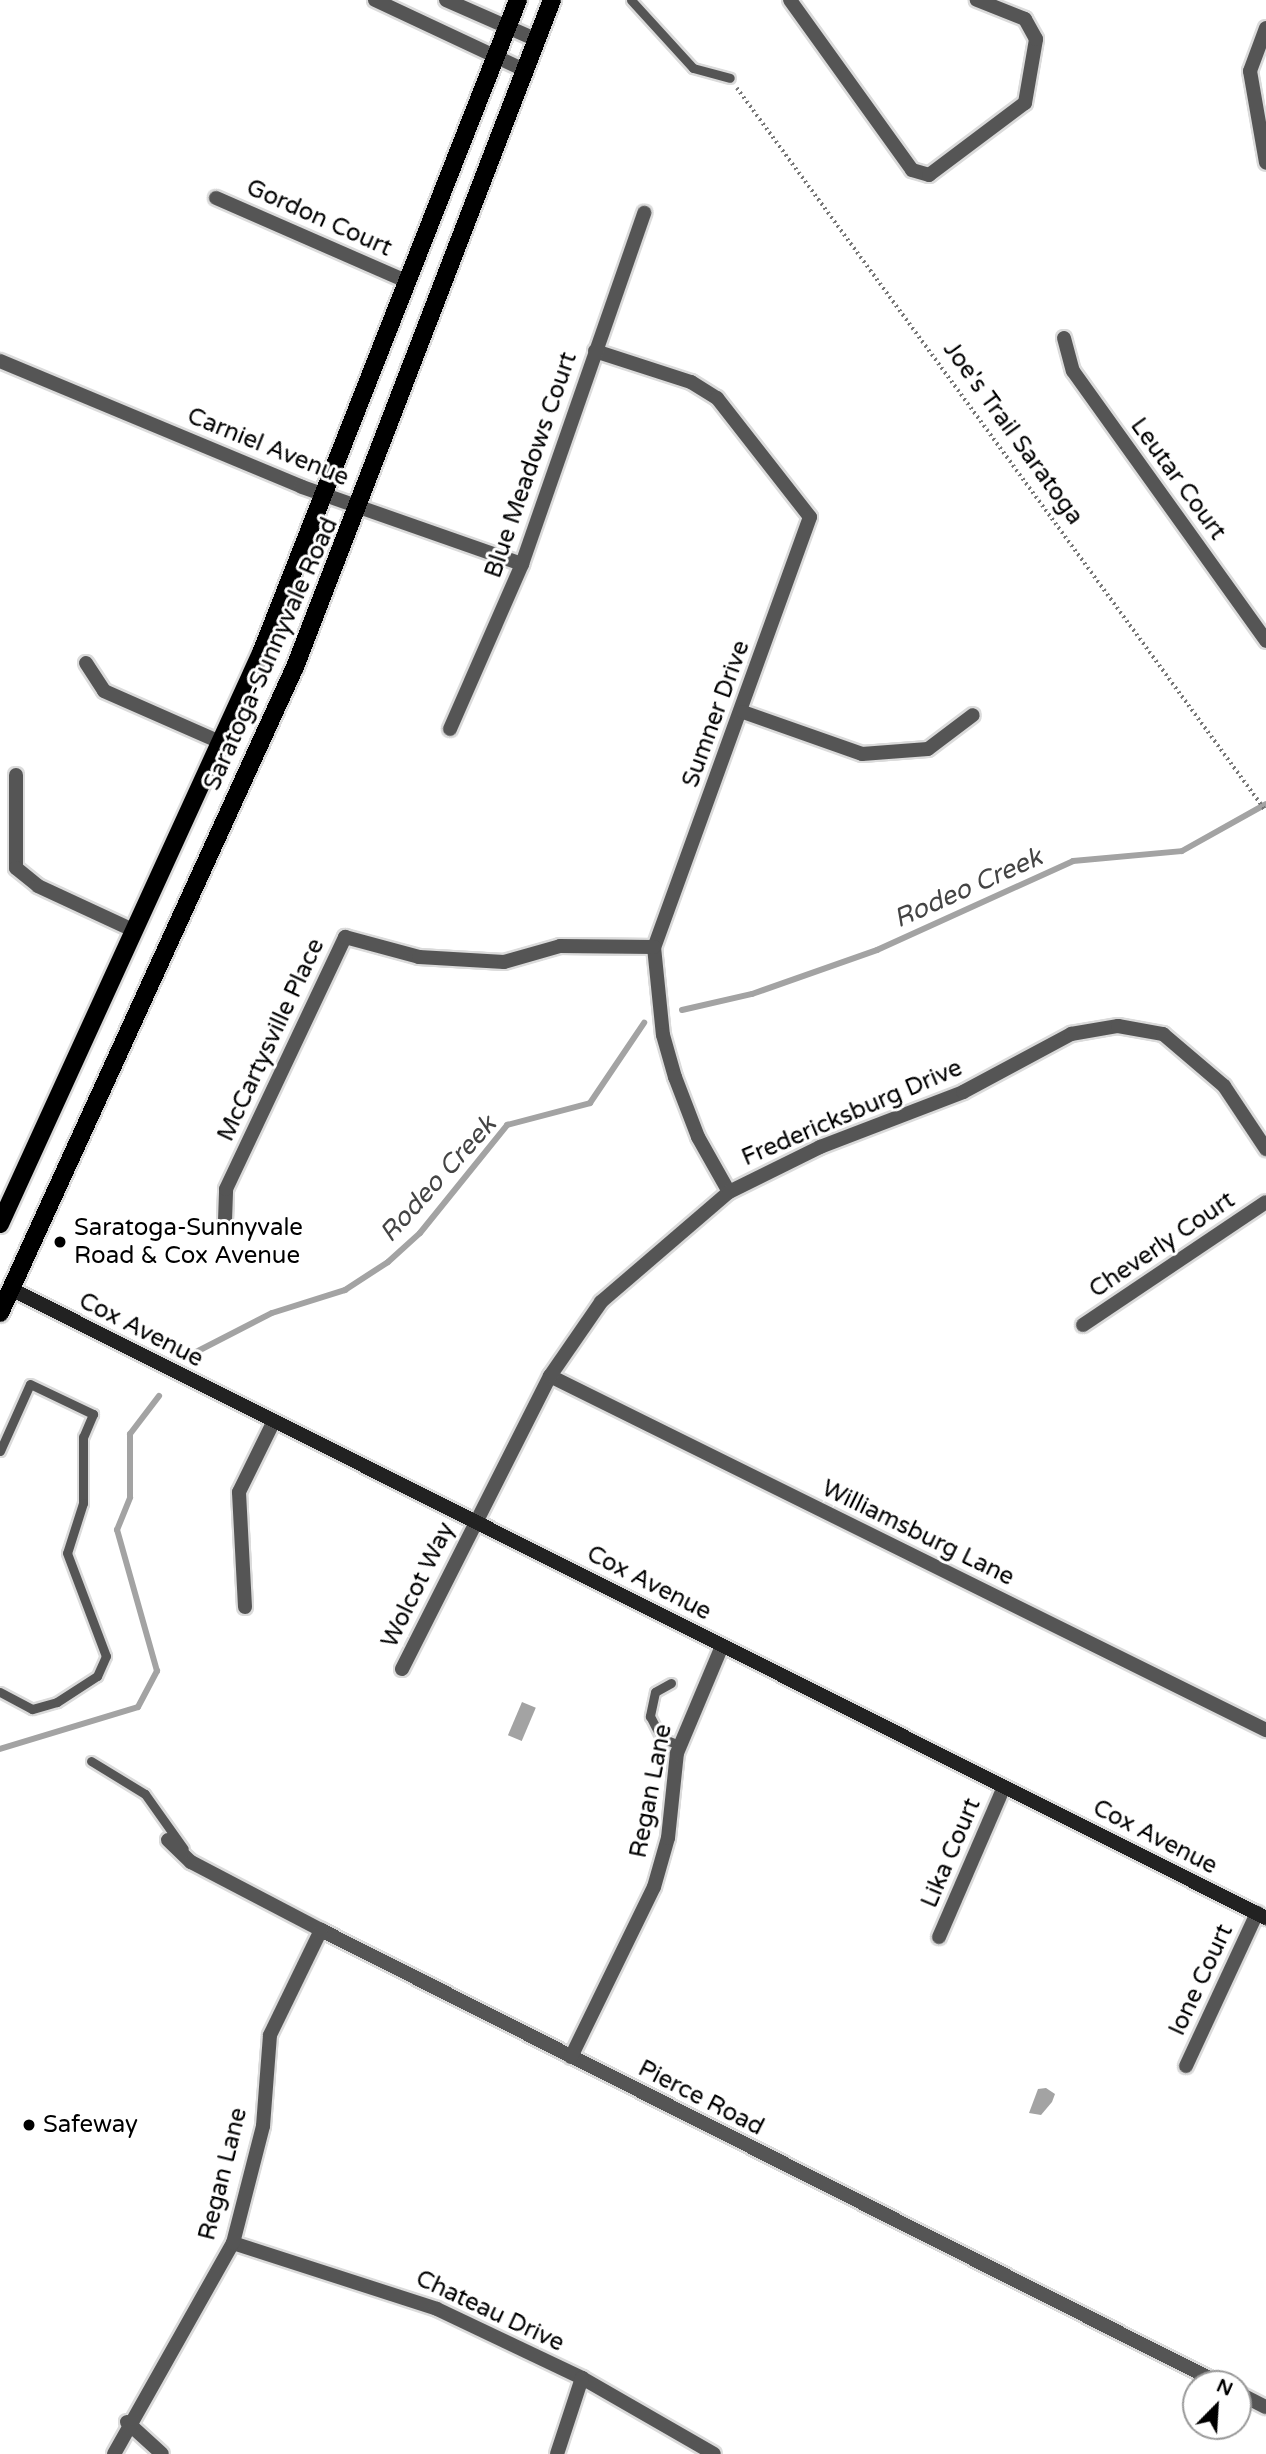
<!DOCTYPE html>
<style>
body{margin:0}
#map{position:relative;width:1266px;height:2454px;overflow:hidden;background:#fff;font-family:"Varela Round",sans-serif}
div>[style]{position:absolute}
[style*='--x']{left:calc(var(--x)*1px);top:calc(var(--y)*1px);width:calc(var(--w)*1px);rotate:calc(var(--a)*1deg)}
.water>*{inset:0;background:#a3a3a3;transform-origin:0 0}
.stream>*{height:6px;margin:-3px;padding:0 3px;transform-origin:3px;border-radius:3px;background:#a3a3a3}
.path>*{height:3.5px;margin-top:-1.75px;transform-origin:0;background:repeating-linear-gradient(90deg,#777 0 2px,transparent 0 5.5px)}
.roads{filter:drop-shadow(2px 0 #dbdbdb) drop-shadow(-2px 0 #dbdbdb) drop-shadow(0 2px #dbdbdb) drop-shadow(0 -2px #dbdbdb)}
.lane>*{height:9px;margin:-4.5px;padding:0 4.5px;transform-origin:4.5px;border-radius:4.5px;background:#555}
.street>*{height:14px;margin:-7px;padding:0 7px;transform-origin:7px;border-radius:7px;background:#555}
.secondary>*{height:14px;margin:-7px;padding:0 7px;transform-origin:7px;border-radius:7px;background:#222}
.primary>*{height:18px;margin:-9px;padding:0 9px;transform-origin:9px;border-radius:9px;background:#000}
.dots>*{width:19px;height:19px;translate:-50% -50%;box-sizing:border-box;border:4px solid #fff;border-radius:50%}
span{translate:-50% -50%;white-space:nowrap;text-align:center;line-height:1.15;-webkit-text-stroke:6px #fff;paint-order:stroke}
.street-label{font-size:24px;color:#000}
.poi-label{font-size:24px;color:#000}
.left{translate:0 -50%;text-align:left}
.water-label{font-size:26px;color:#444;font-style:italic}
.north{position:absolute;left:1182px;top:2370px;width:70px;height:70px;box-sizing:border-box;background:#fff;border:2px solid #999;border-radius:50%;rotate:24deg;font-size:19px;font-weight:700;line-height:28px;text-align:center;color:#000}
.north::after{content:'';display:block;margin:auto;width:24px;height:32px;background:#000;clip-path:polygon(50% 0,100% 100%,50% 72%,0 100%)}
</style>
<div id="map">
<div class="water">
<i style="left:522px;top:1702px;width:15px;height:36px;rotate:23deg"></i>
<i style="clip-path:polygon(1046px 2088px,1055px 2094px,1052px 2102px,1041px 2115px,1029px 2113px,1038px 2089px)"></i>
</div>
<div class="stream">
<i style="--x:682;--y:1010;--w:72;--a:-12.9"></i>
<i style="--x:752;--y:994;--w:133;--a:-19.4"></i>
<i style="--x:877;--y:950;--w:215;--a:-24.4"></i>
<i style="--x:1073;--y:861;--w:109;--a:-5.2"></i>
<i style="--x:1182;--y:851;--w:96;--a:-29.2"></i>
<i style="--x:196;--y:1352;--w:85;--a:-27.2"></i>
<i style="--x:272;--y:1313;--w:77;--a:-17.5"></i>
<i style="--x:345;--y:1290;--w:51;--a:-33.1"></i>
<i style="--x:388;--y:1262;--w:43;--a:-42.2"></i>
<i style="--x:420;--y:1233;--w:139;--a:-51.1"></i>
<i style="--x:507;--y:1125;--w:86;--a:-14.8"></i>
<i style="--x:590;--y:1103;--w:97;--a:-56"></i>
<i style="--x:0;--y:1749;--w:144;--a:-16.9"></i>
<i style="--x:138;--y:1707;--w:41;--a:-62.2"></i>
<i style="--x:157;--y:1671;--w:147;--a:-105.8"></i>
<i style="--x:117;--y:1530;--w:35;--a:-68"></i>
<i style="--x:130;--y:1497;--w:63;--a:-90"></i>
<i style="--x:130;--y:1434;--w:48;--a:-52.7"></i>
</div>
<div class="path">
<i style="--x:737;--y:88;--w:896;--a:53.81"></i>
</div>
<div class="roads">
<div class="lane">
<i style="--x:631;--y:0;--w:92;--a:47.6"></i>
<i style="--x:693;--y:68;--w:38;--a:15"></i>
<i style="--x:0;--y:1451;--w:73;--a:-65.9"></i>
<i style="--x:30;--y:1384;--w:70;--a:25.5"></i>
<i style="--x:93;--y:1414;--w:25;--a:113"></i>
<i style="--x:83;--y:1437;--w:66;--a:90"></i>
<i style="--x:83;--y:1503;--w:52;--a:107.7"></i>
<i style="--x:67;--y:1553;--w:110;--a:69.3"></i>
<i style="--x:106;--y:1656;--w:22;--a:114"></i>
<i style="--x:97;--y:1676;--w:48;--a:147"></i>
<i style="--x:57;--y:1702;--w:26;--a:164"></i>
<i style="--x:32;--y:1709;--w:36;--a:-152"></i>
<i style="--x:671;--y:1683;--w:18;--a:151"></i>
<i style="--x:655;--y:1692;--w:25;--a:102"></i>
<i style="--x:650;--y:1716;--w:25;--a:63"></i>
<i style="--x:661;--y:1738;--w:19;--a:21"></i>
<i style="--x:91;--y:1761;--w:63;--a:31.4"></i>
<i style="--x:145;--y:1794;--w:67;--a:54.7"></i>
</div>
<div class="street">
<i style="--x:375;--y:0;--w:162;--a:25.1"></i>
<i style="--x:446;--y:0;--w:97;--a:23.7"></i>
<i style="--x:790;--y:0;--w:209;--a:54.3"></i>
<i style="--x:912;--y:170;--w:18;--a:16"></i>
<i style="--x:929;--y:175;--w:120;--a:-36.9"></i>
<i style="--x:1025;--y:103;--w:65;--a:-80.2"></i>
<i style="--x:1036;--y:39;--w:23;--a:-119"></i>
<i style="--x:1025;--y:19;--w:52;--a:-158.4"></i>
<i style="--x:1266;--y:28;--w:46;--a:110.4"></i>
<i style="--x:1250;--y:71;--w:93;--a:80.1"></i>
<i style="--x:216;--y:198;--w:205;--a:23.6"></i>
<i style="--x:1064;--y:338;--w:34;--a:75"></i>
<i style="--x:1073;--y:371;--w:332;--a:54.4"></i>
<i style="--x:595;--y:351;--w:101;--a:17.9"></i>
<i style="--x:691;--y:382;--w:31;--a:32"></i>
<i style="--x:717;--y:398;--w:151;--a:52"></i>
<i style="--x:810;--y:517;--w:457;--a:109.9"></i>
<i style="--x:654;--y:947;--w:88;--a:84.2"></i>
<i style="--x:663;--y:1035;--w:44;--a:74.1"></i>
<i style="--x:675;--y:1077;--w:64;--a:69"></i>
<i style="--x:698;--y:1137;--w:63;--a:60.6"></i>
<i style="--x:0;--y:361;--w:327;--a:22.6"></i>
<i style="--x:302;--y:487;--w:233;--a:19.3"></i>
<i style="--x:86;--y:663;--w:33;--a:57"></i>
<i style="--x:104;--y:691;--w:127;--a:23.7"></i>
<i style="--x:743;--y:712;--w:126;--a:19.4"></i>
<i style="--x:862;--y:754;--w:66;--a:-4.3"></i>
<i style="--x:928;--y:749;--w:56;--a:-37.1"></i>
<i style="--x:450;--y:729;--w:180;--a:-66.4"></i>
<i style="--x:522;--y:564;--w:372;--a:-70.8"></i>
<i style="--x:16;--y:775;--w:93;--a:90"></i>
<i style="--x:16;--y:868;--w:28;--a:39"></i>
<i style="--x:38;--y:886;--w:105;--a:24.9"></i>
<i style="--x:225;--y:1221;--w:32;--a:-88"></i>
<i style="--x:226;--y:1189;--w:279;--a:-64.7"></i>
<i style="--x:345;--y:937;--w:77;--a:15.1"></i>
<i style="--x:419;--y:957;--w:85;--a:3.4"></i>
<i style="--x:504;--y:962;--w:58;--a:-15.9"></i>
<i style="--x:560;--y:946;--w:94;--a:0.6"></i>
<i style="--x:1083;--y:1325;--w:220;--a:-33.9"></i>
<i style="--x:550;--y:1376;--w:799;--a:26.31"></i>
<i style="--x:245;--y:1607;--w:115;--a:-93"></i>
<i style="--x:239;--y:1492;--w:77;--a:-63.8"></i>
<i style="--x:402;--y:1669;--w:328;--a:-63.2"></i>
<i style="--x:550;--y:1376;--w:90;--a:-55.4"></i>
<i style="--x:601;--y:1302;--w:169;--a:-40.7"></i>
<i style="--x:729;--y:1192;--w:102;--a:-26.3"></i>
<i style="--x:820;--y:1147;--w:153;--a:-21"></i>
<i style="--x:963;--y:1092;--w:123;--a:-28.2"></i>
<i style="--x:1071;--y:1034;--w:48;--a:-9.7"></i>
<i style="--x:1118;--y:1026;--w:46;--a:10.1"></i>
<i style="--x:1163;--y:1034;--w:80;--a:40.4"></i>
<i style="--x:1224;--y:1086;--w:76;--a:56.3"></i>
<i style="--x:168;--y:1840;--w:32;--a:44"></i>
<i style="--x:191;--y:1862;--w:147;--a:27.6"></i>
<i style="--x:321;--y:1930;--w:1008;--a:26.77"></i>
<i style="--x:939;--y:1937;--w:163;--a:-66.6"></i>
<i style="--x:571;--y:2057;--w:189;--a:-64"></i>
<i style="--x:654;--y:1887;--w:51;--a:-74.1"></i>
<i style="--x:668;--y:1838;--w:85;--a:-84"></i>
<i style="--x:677;--y:1753;--w:116;--a:-67.2"></i>
<i style="--x:1186;--y:2066;--w:169;--a:-65.1"></i>
<i style="--x:233;--y:2243;--w:214;--a:17.9"></i>
<i style="--x:437;--y:2309;--w:161;--a:25.4"></i>
<i style="--x:582;--y:2378;--w:152;--a:29.9"></i>
<i style="--x:1238;--y:2393;--w:31;--a:27"></i>
<i style="--x:127;--y:2422;--w:47;--a:42.4"></i>
<i style="--x:114;--y:2454;--w:242;--a:-60.6"></i>
<i style="--x:233;--y:2243;--w:121;--a:-75.6"></i>
<i style="--x:263;--y:2126;--w:91;--a:-85.6"></i>
<i style="--x:270;--y:2035;--w:117;--a:-64.1"></i>
<i style="--x:557;--y:2454;--w:80;--a:-71.8"></i>
</div>
<div class="secondary">
<i style="--x:11;--y:1289;--w:1404;--a:26.62"></i>
</div>
<div class="primary">
<i style="--x:0;--y:1224;--w:628;--a:-65.44"></i>
<i style="--x:261;--y:653;--w:702;--a:-68.52"></i>
<i style="--x:0;--y:1313;--w:710;--a:-65.46"></i>
<i style="--x:295;--y:667;--w:715;--a:-68.93"></i>
</div>
</div>
<div class="dots">
<i style="left:60px;top:1242px;background:#000"></i>
<i style="left:29px;top:2125px;background:#000"></i>
</div>
<div class="street-label">
<span style="left:319px;top:218px;rotate:24deg">Gordon Court</span>
<span style="left:1013px;top:433px;rotate:54deg">Joe's Trail Saratoga</span>
<span style="left:268px;top:447px;rotate:22deg">Carniel Avenue</span>
<span style="left:531px;top:465px;rotate:-71deg">Blue Meadows Court</span>
<span style="left:1178px;top:479px;rotate:54deg">Leutar Court</span>
<span style="left:271px;top:654px;rotate:-66deg">Saratoga-Sunnyvale Road</span>
<span style="left:716px;top:714px;rotate:-70deg">Sumner Drive</span>
<span style="left:271px;top:1040px;rotate:-65deg">McCartysville Place</span>
<span style="left:852px;top:1113px;rotate:-23deg">Fredericksburg Drive</span>
<span style="left:1162px;top:1245px;rotate:-34deg">Cheverly Court</span>
<span style="left:141px;top:1330px;rotate:27deg">Cox Avenue</span>
<span style="left:918px;top:1533px;rotate:26deg">Williamsburg Lane</span>
<span style="left:649px;top:1583px;rotate:27deg">Cox Avenue</span>
<span style="left:418px;top:1585px;rotate:-64deg">Wolcot Way</span>
<span style="left:651px;top:1791px;rotate:-79deg">Regan Lane</span>
<span style="left:1155px;top:1837px;rotate:27deg">Cox Avenue</span>
<span style="left:951px;top:1853px;rotate:-67deg">Lika Court</span>
<span style="left:1201px;top:1980px;rotate:-65deg">Ione Court</span>
<span style="left:701px;top:2098px;rotate:27deg">Pierce Road</span>
<span style="left:223px;top:2174px;rotate:-76deg">Regan Lane</span>
<span style="left:490px;top:2311px;rotate:25deg">Chateau Drive</span>
</div>
<div class="poi-label">
<span class="left" style="left:74px;top:1242px">Saratoga-Sunnyvale<br>Road &amp; Cox Avenue</span>
<span class="left" style="left:43px;top:2125px">Safeway</span>
</div>
<div class="water-label">
<span style="left:968px;top:888px;rotate:-24deg">Rodeo Creek</span>
<span style="left:438px;top:1179px;rotate:-48deg">Rodeo Creek</span>
</div>
<div class="north">N</div>
</div>
